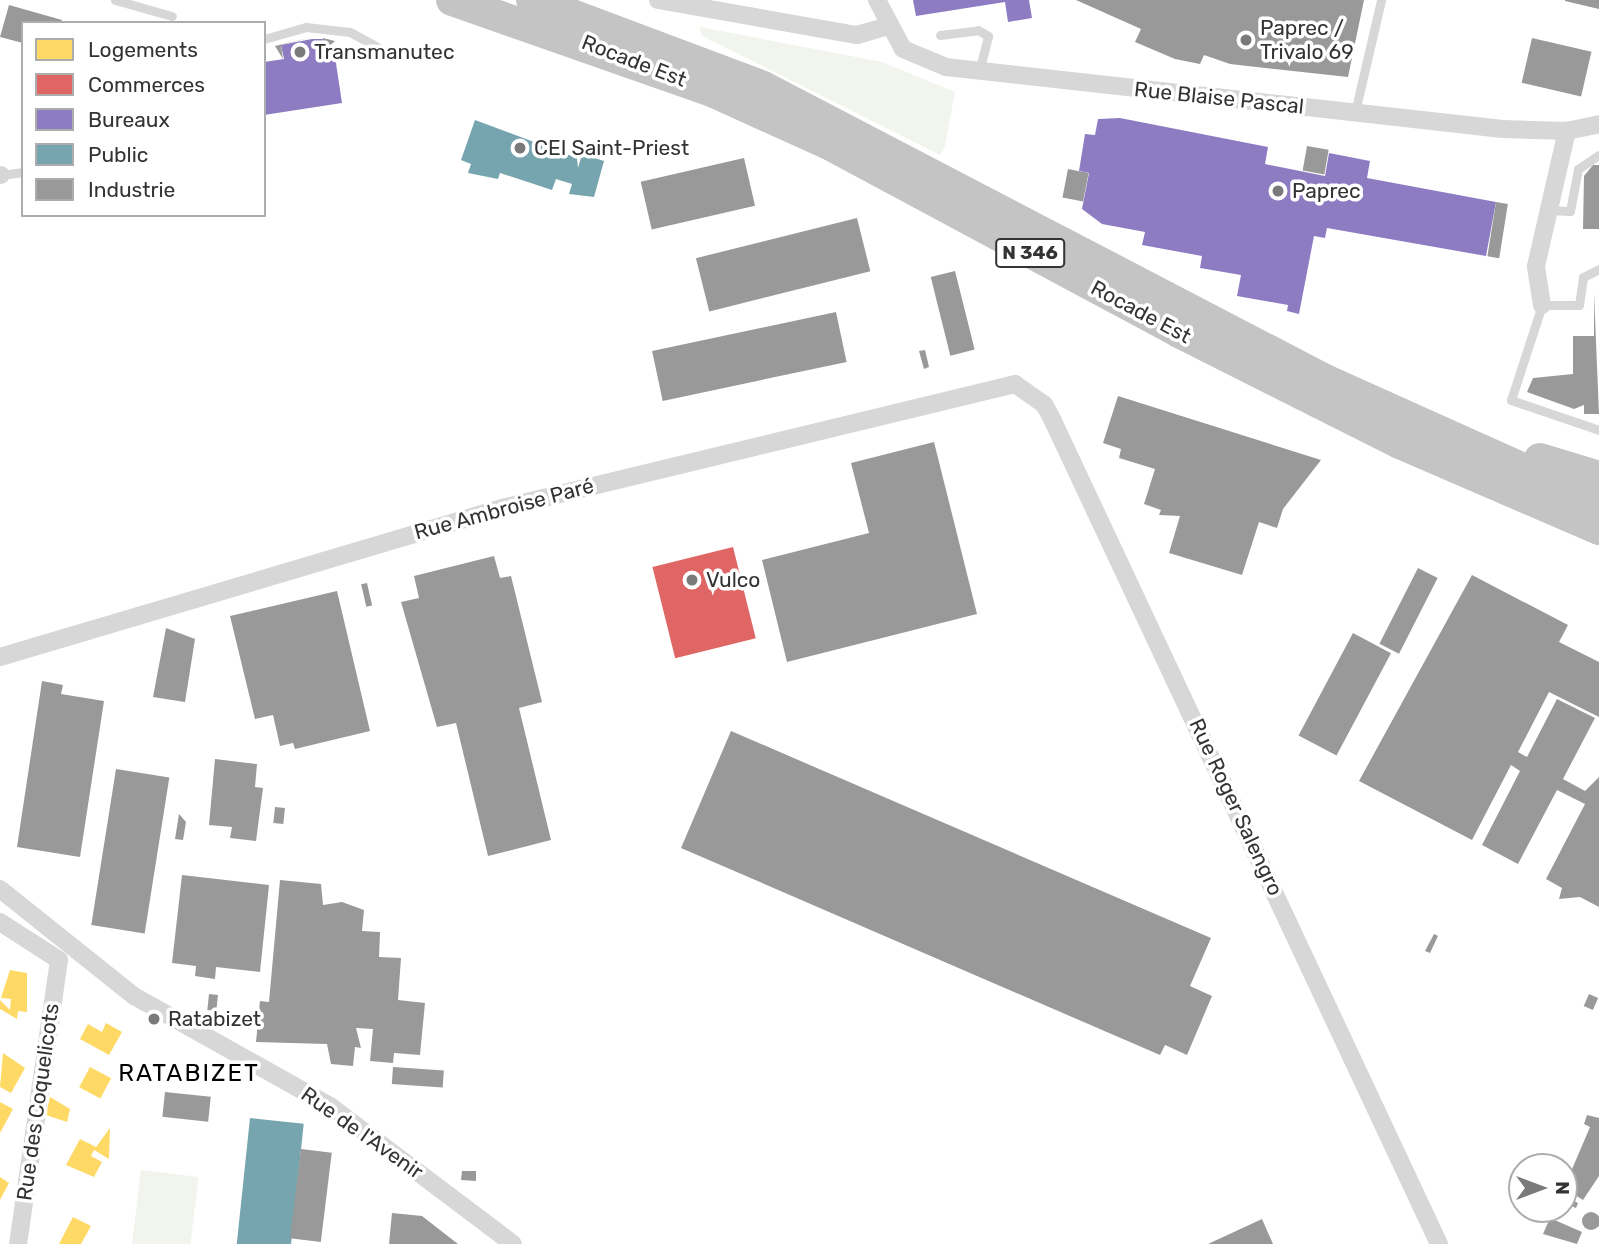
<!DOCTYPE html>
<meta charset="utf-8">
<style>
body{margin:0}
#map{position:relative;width:1599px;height:1244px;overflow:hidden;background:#fff;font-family:Rubik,sans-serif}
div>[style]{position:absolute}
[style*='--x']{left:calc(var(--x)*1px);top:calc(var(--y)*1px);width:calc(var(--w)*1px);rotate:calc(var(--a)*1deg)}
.green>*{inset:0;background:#f1f5ed;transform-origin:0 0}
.homes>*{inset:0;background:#ffd966;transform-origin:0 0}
.shops>*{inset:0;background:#e06666;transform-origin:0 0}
.offices>*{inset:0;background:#8e7cc3}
.public>*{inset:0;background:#76a5af;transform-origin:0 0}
.industry>*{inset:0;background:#999;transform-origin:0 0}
.round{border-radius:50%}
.lane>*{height:9px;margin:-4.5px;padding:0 4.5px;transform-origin:4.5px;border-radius:4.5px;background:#d7d7d7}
.street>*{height:18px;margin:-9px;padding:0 9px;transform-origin:9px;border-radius:9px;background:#d7d7d7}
.highway>*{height:32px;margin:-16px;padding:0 16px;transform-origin:16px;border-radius:16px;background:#c4c4c4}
.dots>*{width:19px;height:19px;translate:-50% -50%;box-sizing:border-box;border:4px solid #fff;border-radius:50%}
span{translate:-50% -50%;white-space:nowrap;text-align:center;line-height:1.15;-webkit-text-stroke:7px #fff;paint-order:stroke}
.shield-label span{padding:2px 5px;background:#fff;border:2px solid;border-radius:5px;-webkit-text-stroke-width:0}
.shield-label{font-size:19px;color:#333;font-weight:700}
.poi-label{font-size:21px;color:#333}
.left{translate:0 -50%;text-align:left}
.street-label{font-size:21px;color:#333}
.quarter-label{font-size:24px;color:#000;letter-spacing:2px}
.legend{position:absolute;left:21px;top:21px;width:245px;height:196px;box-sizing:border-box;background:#fff;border:2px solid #adadad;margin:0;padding:9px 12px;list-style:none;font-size:21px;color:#333}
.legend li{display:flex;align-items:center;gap:14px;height:35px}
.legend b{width:35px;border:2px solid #adadad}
.north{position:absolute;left:1508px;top:1153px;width:70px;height:70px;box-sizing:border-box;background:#fff;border:2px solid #adadad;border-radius:50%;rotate:90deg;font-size:19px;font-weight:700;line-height:28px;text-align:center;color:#333}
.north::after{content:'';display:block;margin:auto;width:24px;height:32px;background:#7a7a7a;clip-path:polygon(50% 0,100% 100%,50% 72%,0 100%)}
</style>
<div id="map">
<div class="green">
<i style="clip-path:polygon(700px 27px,882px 62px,955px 92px,945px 146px,940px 155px,701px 35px)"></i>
<i style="left:141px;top:1170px;width:58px;height:74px;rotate:7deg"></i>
</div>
<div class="homes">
<i style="clip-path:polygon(10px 970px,27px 973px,27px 1012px,18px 1011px,17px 1019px,0 1009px,0 1000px,10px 1010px,11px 999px,1px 998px)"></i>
<i style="clip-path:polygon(106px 1023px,122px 1032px,109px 1055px,80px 1039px,88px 1024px,102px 1032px)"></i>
<i style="clip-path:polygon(3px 1053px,25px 1068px,11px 1093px,0 1087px)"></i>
<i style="left:90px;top:1067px;width:24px;height:23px;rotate:28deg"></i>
<i style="clip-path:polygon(50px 1097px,70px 1109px,67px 1122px,46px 1115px)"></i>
<i style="clip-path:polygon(0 1102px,13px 1109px,0 1133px)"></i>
<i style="clip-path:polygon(110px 1128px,109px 1159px,94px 1150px,91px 1156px,102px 1162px,94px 1177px,66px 1165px,80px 1139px,96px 1147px)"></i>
<i style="clip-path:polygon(0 1177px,9px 1183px,0 1200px)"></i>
<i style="clip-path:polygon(73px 1217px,91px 1226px,81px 1244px,59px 1244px)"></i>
</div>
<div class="shops">
<i style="left:733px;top:547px;width:94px;height:83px;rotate:76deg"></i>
</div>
<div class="offices">
<i style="clip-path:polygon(913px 0,1029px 0,1032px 18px,1008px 22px,1005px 2px,916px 16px)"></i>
<i style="clip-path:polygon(312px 39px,323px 39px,322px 53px,334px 50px,342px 103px,264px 115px,264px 62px,284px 59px,281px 45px)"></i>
<i style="clip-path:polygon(1120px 118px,1268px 147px,1265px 164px,1325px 176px,1329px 153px,1370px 161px,1367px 178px,1496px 202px,1486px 256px,1327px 228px,1325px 238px,1314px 236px,1299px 314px,1287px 311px,1288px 305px,1237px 296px,1241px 275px,1200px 268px,1202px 256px,1142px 245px,1145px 232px,1102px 224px,1082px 209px,1089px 173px,1079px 171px,1085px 134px,1095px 135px,1098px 119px)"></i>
</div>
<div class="public">
<i style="clip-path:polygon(475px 120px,577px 158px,578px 168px,582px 154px,604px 161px,594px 197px,569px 194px,572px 184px,556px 179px,552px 190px,500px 173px,498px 179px,468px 173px,471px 164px,461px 160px)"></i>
<i style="left:250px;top:1118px;width:54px;height:127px;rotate:6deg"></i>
</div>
<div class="industry">
<i style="clip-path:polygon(1076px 0,1364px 0,1348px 77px,1230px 64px,1204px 55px,1200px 64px,1175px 59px,1135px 42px,1141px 29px)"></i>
<i style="clip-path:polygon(1565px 0,1599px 0,1599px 9px,1565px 1px)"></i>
<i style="clip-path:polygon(9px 5px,62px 20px,61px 23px,23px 23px,23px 43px,0 37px)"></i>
<i style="clip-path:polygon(313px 37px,281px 45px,283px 59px,275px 46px)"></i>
<i style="clip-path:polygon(323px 38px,335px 41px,322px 53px)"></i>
<i style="left:1532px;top:38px;width:61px;height:46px;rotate:13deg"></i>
<i style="left:1307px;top:146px;width:22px;height:25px;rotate:10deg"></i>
<i style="left:744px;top:158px;width:49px;height:106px;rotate:77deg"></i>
<i style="clip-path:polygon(1593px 165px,1599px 165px,1599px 229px,1583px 229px,1584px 176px)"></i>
<i style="left:1068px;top:169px;width:21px;height:29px;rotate:11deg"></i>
<i style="left:1496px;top:202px;width:12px;height:55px;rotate:9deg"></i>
<i style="left:857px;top:218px;width:55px;height:166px;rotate:76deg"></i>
<i style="left:955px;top:271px;width:81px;height:25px;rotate:76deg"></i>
<i style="clip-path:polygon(1594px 293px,1599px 414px,1584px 414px,1584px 405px,1574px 409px,1527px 392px,1533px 378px,1573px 374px,1573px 336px,1594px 336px)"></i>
<i style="left:836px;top:312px;width:51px;height:188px;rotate:78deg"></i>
<i style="clip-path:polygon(925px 350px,929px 367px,924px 369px,919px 351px)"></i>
<i style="clip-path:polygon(1118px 396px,1321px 460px,1283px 509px,1277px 528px,1259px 522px,1242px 575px,1169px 553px,1180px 516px,1159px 515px,1161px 510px,1144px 504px,1155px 469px,1119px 458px,1121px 449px,1103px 443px)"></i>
<i style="clip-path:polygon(934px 442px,977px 614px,787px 662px,762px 560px,869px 533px,851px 463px)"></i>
<i style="clip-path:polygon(494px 556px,500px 578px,511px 576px,542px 702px,519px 708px,551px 840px,488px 856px,456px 723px,437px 727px,401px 602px,419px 598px,414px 576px)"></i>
<i style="left:1418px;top:568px;width:22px;height:85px;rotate:27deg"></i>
<i style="clip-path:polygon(1472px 575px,1568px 625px,1559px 642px,1599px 662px,1599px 717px,1549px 692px,1518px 752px,1527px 757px,1557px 699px,1595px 718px,1563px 779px,1585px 791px,1599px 777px,1599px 907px,1580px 897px,1559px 899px,1562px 888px,1546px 879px,1585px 804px,1557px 790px,1518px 864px,1482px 845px,1520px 771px,1511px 765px,1472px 840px,1359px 781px)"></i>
<i style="left:367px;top:583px;width:23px;height:6px;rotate:77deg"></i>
<i style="clip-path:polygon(337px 591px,370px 731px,295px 749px,293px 743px,280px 746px,273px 715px,255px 719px,230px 616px)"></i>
<i style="clip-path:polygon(166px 628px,195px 639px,185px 702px,153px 697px)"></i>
<i style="left:1353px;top:633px;width:43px;height:116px;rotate:28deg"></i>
<i style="clip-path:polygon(42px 681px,63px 685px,61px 694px,104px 701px,80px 857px,17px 847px)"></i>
<i style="clip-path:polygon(731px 731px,1211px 938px,1190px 986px,1212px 996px,1187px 1055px,1165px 1045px,1160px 1055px,681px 848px)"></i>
<i style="clip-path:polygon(215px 759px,257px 764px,255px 787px,263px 788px,256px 841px,230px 838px,232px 827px,209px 825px)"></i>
<i style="left:116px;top:769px;width:54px;height:158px;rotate:9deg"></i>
<i style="left:275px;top:807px;width:10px;height:16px;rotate:6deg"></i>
<i style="clip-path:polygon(179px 814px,186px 822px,183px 840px,175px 839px)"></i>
<i style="clip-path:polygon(182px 875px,269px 885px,260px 972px,216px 967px,215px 979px,195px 976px,196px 966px,172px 963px)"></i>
<i style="clip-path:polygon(280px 880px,321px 884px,323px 905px,342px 902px,364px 910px,362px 931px,380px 932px,379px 957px,401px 958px,398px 1000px,425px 1003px,420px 1055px,394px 1053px,393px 1063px,370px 1061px,373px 1029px,356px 1028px,361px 1048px,355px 1047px,353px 1066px,331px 1064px,327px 1044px,256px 1042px,260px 1001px,269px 1002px)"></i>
<i style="clip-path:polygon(1434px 934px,1438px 936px,1430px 953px,1425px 951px)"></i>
<i style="left:209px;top:994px;width:9px;height:16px;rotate:6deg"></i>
<i style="left:1589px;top:994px;width:10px;height:13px;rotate:24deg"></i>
<i style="left:393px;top:1067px;width:51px;height:17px;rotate:4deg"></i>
<i style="left:165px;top:1092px;width:46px;height:25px;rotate:6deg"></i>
<i style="clip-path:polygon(1587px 1115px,1599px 1118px,1599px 1176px,1583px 1200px,1564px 1188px,1590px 1127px,1584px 1124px)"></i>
<i style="left:301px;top:1149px;width:31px;height:90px;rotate:7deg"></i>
<i style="clip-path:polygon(462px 1171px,476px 1171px,476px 1181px,461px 1180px)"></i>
<i style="clip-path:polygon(1564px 1196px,1578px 1203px,1576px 1208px,1564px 1203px)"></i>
<i class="round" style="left:1582px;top:1212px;width:18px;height:18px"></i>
<i style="clip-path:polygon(392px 1213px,422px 1216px,458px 1244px,389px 1244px)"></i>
<i style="clip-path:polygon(1550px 1218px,1582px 1232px,1577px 1244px,1543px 1234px)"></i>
<i style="clip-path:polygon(1262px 1219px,1273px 1244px,1208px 1244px)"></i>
</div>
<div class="lane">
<i style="--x:115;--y:0;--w:59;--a:15.7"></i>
<i style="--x:940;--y:35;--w:38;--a:-7"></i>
<i style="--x:978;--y:30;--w:12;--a:31"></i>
<i style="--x:988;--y:36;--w:37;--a:104"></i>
<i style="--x:264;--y:39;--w:44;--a:-15.9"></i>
<i style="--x:306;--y:27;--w:44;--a:6.5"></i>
<i style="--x:350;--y:32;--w:48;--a:28.7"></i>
<i style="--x:1355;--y:112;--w:115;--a:-76.9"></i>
<i style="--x:1;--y:175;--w:22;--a:-8"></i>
<i style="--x:1549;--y:210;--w:21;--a:3"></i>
<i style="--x:1570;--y:211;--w:43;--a:-79.2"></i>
<i style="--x:1578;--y:169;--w:25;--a:-34"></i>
<i style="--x:1599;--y:269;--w:18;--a:153"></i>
<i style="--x:1583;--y:277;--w:28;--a:98"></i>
<i style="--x:1579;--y:305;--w:37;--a:180"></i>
<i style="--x:1542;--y:305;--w:100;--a:108.1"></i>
<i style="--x:1511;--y:400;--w:93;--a:18.8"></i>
</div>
<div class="street">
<i style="--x:658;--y:0;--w:202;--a:10"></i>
<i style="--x:857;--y:35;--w:32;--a:-16"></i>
<i style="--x:877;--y:0;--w:55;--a:62"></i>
<i style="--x:903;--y:49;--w:47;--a:22.7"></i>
<i style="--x:946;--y:67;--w:560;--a:6.35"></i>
<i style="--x:1503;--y:129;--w:64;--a:1.8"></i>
<i style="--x:1567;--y:131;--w:33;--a:-12"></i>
<i style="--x:0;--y:175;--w:1;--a:0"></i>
<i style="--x:1542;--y:305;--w:39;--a:-99"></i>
<i style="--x:1536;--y:266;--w:139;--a:-77.1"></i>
<i style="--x:0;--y:657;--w:524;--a:-16.53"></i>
<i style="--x:502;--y:508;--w:528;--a:-13.59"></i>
<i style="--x:1015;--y:384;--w:35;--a:35"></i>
<i style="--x:1044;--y:404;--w:19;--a:62"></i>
<i style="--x:1053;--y:421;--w:909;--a:64.87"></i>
<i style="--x:0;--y:889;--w:171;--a:38.6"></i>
<i style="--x:134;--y:996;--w:225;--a:29.3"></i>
<i style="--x:330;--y:1106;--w:229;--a:37"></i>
<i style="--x:0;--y:922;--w:70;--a:32.8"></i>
<i style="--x:59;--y:960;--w:287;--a:98.2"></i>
</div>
<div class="highway">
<i style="--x:452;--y:0;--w:278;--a:19.3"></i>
<i style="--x:714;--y:92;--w:126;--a:24.3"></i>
<i style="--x:829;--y:144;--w:397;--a:28.2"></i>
<i style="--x:1179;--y:332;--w:247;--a:26.7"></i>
<i style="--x:1400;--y:443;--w:217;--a:23.4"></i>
<i style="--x:532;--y:0;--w:247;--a:20.6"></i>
<i style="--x:763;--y:87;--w:632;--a:27.54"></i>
<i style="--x:1323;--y:379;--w:303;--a:24.2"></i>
<i style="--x:1540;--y:459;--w:62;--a:17"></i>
</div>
<div class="dots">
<i style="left:1246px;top:40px;background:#7a7a7a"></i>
<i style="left:300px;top:52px;background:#7a7a7a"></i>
<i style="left:520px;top:148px;background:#7a7a7a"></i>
<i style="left:1278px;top:191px;background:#7a7a7a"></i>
<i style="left:692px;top:580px;background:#7a7a7a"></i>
<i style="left:154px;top:1019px;background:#7a7a7a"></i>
</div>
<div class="shield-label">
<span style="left:1030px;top:253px">N 346</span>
</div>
<div class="poi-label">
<span class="left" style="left:1260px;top:40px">Paprec /<br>Trivalo 69</span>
<span class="left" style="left:314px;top:52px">Transmanutec</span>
<span class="left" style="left:534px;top:148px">CEI Saint-Priest</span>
<span class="left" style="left:1292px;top:191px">Paprec</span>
<span class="left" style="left:706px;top:580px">Vulco</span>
<span class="left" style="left:168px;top:1019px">Ratabizet</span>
</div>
<div class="street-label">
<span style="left:634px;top:61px;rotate:21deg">Rocade Est</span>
<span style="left:1219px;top:98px;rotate:6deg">Rue Blaise Pascal</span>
<span style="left:1141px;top:312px;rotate:28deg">Rocade Est</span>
<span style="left:504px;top:509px;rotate:-15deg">Rue Ambroise Paré</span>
<span style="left:1236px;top:807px;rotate:65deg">Rue Roger Salengro</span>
<span style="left:38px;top:1102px;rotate:-82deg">Rue des Coquelicots</span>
<span style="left:362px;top:1133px;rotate:35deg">Rue de l'Avenir</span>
</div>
<div class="quarter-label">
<span style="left:189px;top:1074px">RATABIZET</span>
</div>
<ul class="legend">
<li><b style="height:19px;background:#ffd966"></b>Logements</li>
<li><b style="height:19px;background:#e06666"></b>Commerces</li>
<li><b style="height:19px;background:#8e7cc3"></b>Bureaux</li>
<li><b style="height:19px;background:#76a5af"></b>Public</li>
<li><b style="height:19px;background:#999"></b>Industrie</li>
</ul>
<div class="north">N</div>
</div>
